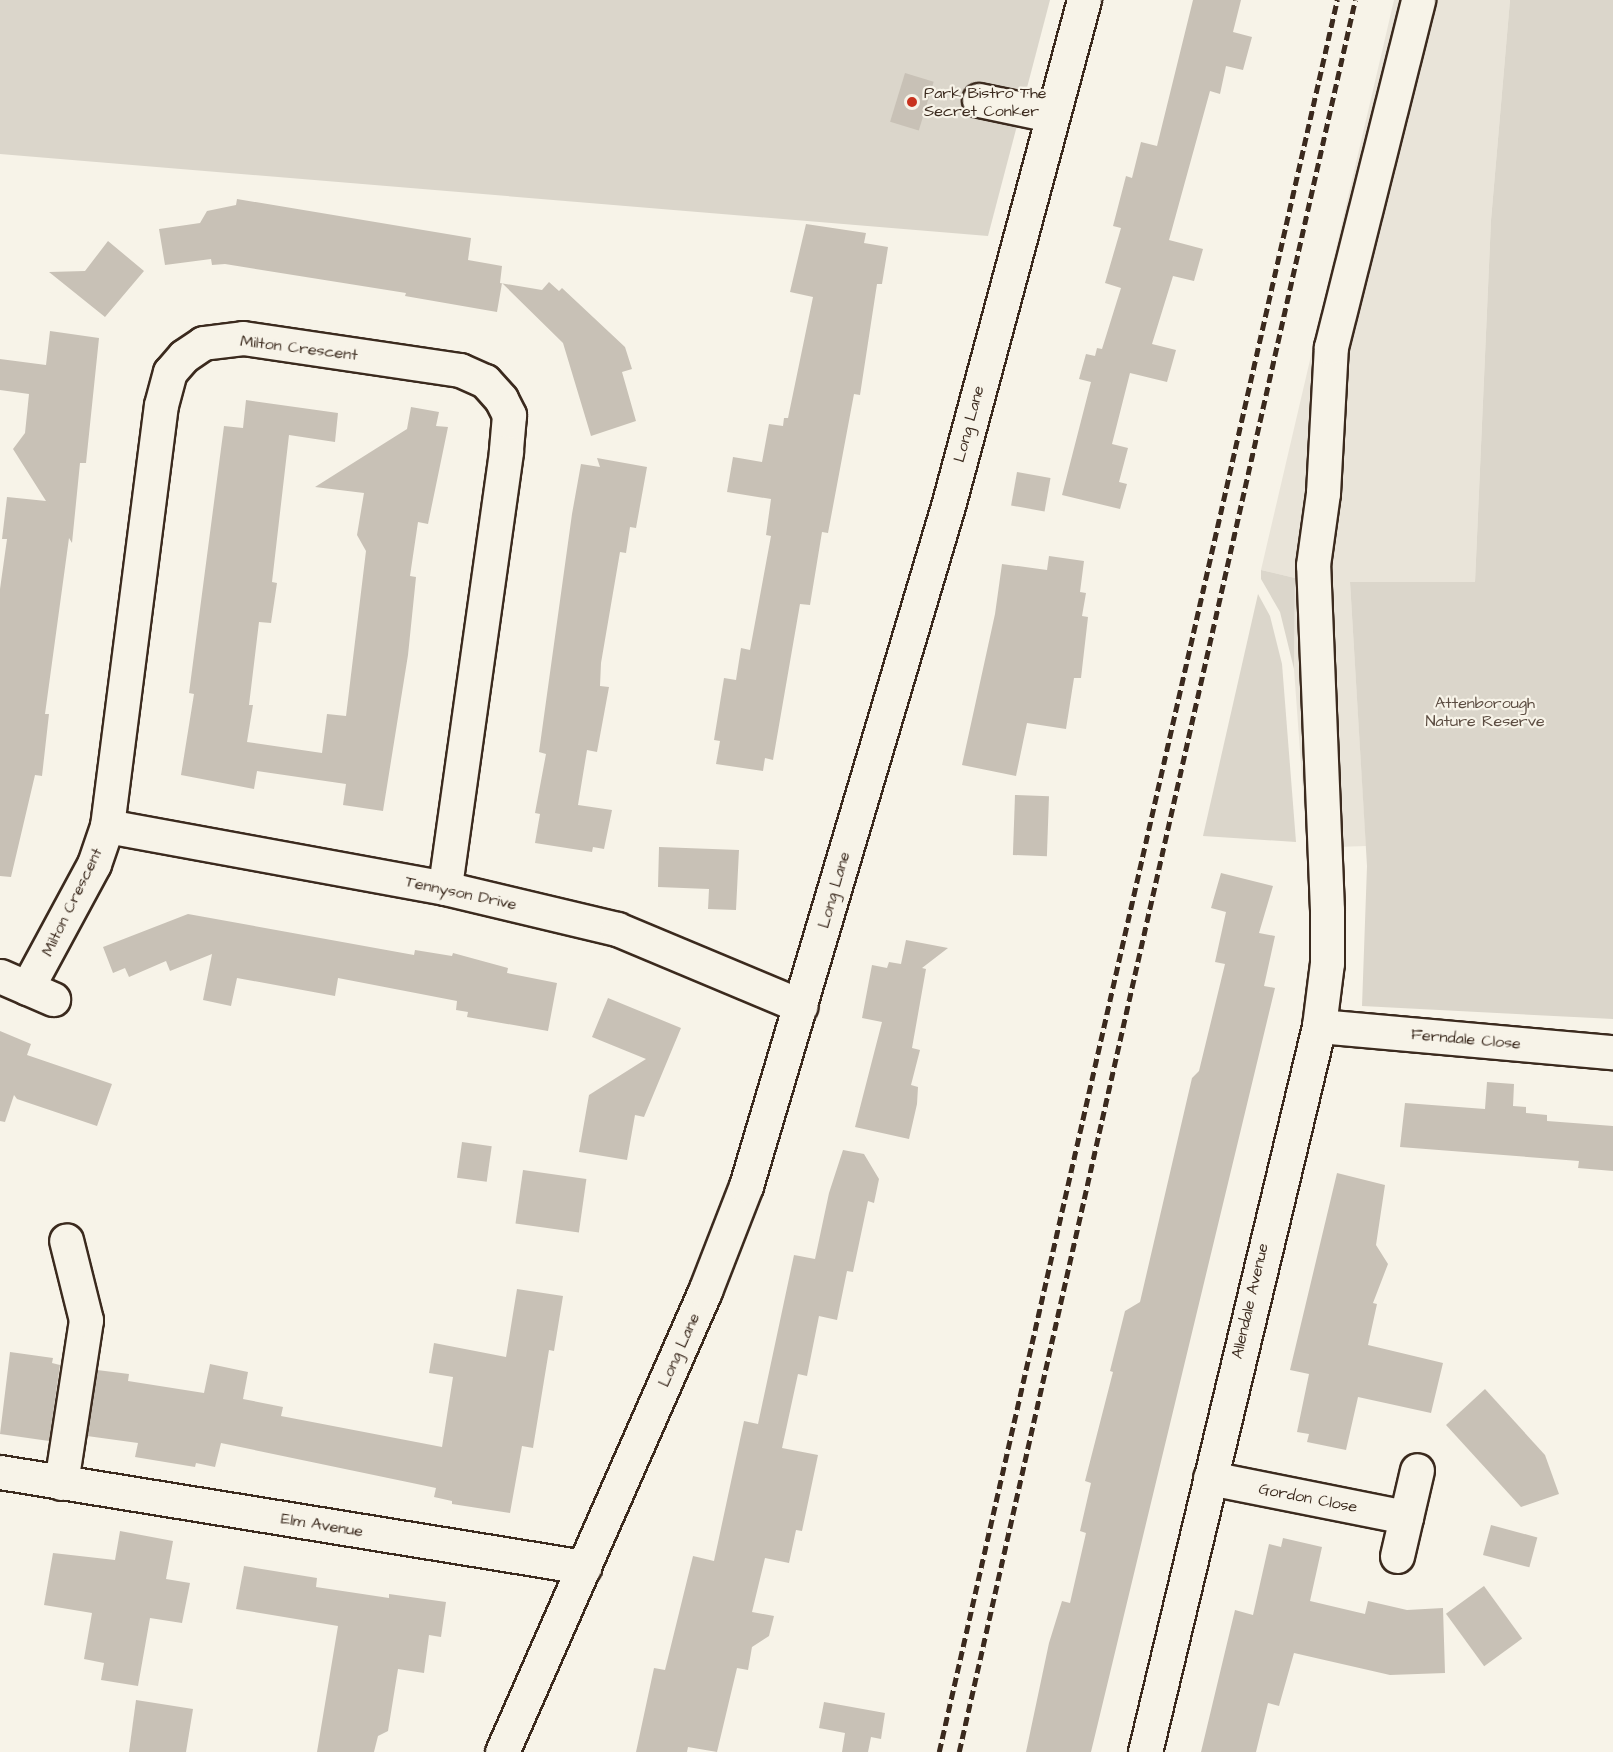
<!DOCTYPE html>
<style>
body{margin:0}
#map{position:relative;width:1613px;height:1752px;overflow:hidden;background:#f7f3e8;font-family:"Architects Daughter",sans-serif}
div>[style]{position:absolute}
[style*='--x']{left:calc(var(--x)*1px);top:calc(var(--y)*1px);width:calc(var(--w)*1px);rotate:calc(var(--a)*1deg)}
.built>*{inset:0;background:#e9e4d9}
.green>*{inset:0;background:#dbd6cb}
.building>*{inset:0;background:#c8c1b6;transform-origin:0 0}
.roads{filter:drop-shadow(2px 0 #3b2a1e) drop-shadow(-2px 0 #3b2a1e) drop-shadow(0 2px #3b2a1e) drop-shadow(0 -2px #3b2a1e)}
.minor>*{height:33px;margin:-16.5px;padding:0 16.5px;transform-origin:16.5px;border-radius:16.5px;background:#f7f3e8}
.rail>*{height:4.5px;margin-top:-2.25px;transform-origin:0;background:repeating-linear-gradient(90deg,#3b2a1e 0 9px,transparent 0 13.5px)}
.dots>*{width:16px;height:16px;translate:-50% -50%;box-sizing:border-box;border:3px solid #f7f3e8;border-radius:50%}
span{translate:-50% -50%;white-space:nowrap;text-align:center;line-height:1.15;-webkit-text-stroke:4.5px #f7f3e8;paint-order:stroke}
.poi-label{font-size:16px;color:#3b2a1e}
.left{translate:0 -50%;text-align:left}
.street-label{font-size:16px;color:#3b2a1e}
.park-label{font-size:16px;color:#5b4c41}
</style>
<div id="map">
<div class="built">
<i style="clip-path:polygon(1394px 0,1510px 0,1491px 220px,1475px 582px,1350px 582px,1366px 846px,1307px 848px,1294px 669px,1295px 578px,1261px 570px)"></i>
</div>
<div class="green">
<i style="clip-path:polygon(0 0,1050px 0,988px 236px,0 154px)"></i>
<i style="clip-path:polygon(1510px 0,1613px 0,1613px 1019px,1362px 1006px,1367px 866px,1350px 582px,1475px 582px,1491px 220px)"></i>
<i style="clip-path:polygon(1261px 570px,1295px 578px,1294px 669px,1280px 612px,1261px 579px)"></i>
<i style="clip-path:polygon(1258px 594px,1270px 616px,1282px 664px,1296px 842px,1203px 836px)"></i>
</div>
<div class="building">
<i style="clip-path:polygon(1193px 0,1241px 0,1233px 32px,1252px 37px,1243px 70px,1226px 66px,1220px 94px,1210px 91px,1169px 240px,1203px 249px,1194px 281px,1173px 276px,1152px 344px,1176px 350px,1167px 382px,1130px 373px,1112px 444px,1128px 448px,1119px 482px,1127px 484px,1120px 509px,1062px 495px,1091px 382px,1079px 379px,1086px 354px,1095px 356px,1097px 348px,1102px 349px,1121px 288px,1105px 283px,1121px 228px,1113px 226px,1126px 176px,1132px 178px,1141px 142px,1157px 146px)"></i>
<i style="left:905px;top:73px;width:30px;height:51px;rotate:17deg"></i>
<i style="clip-path:polygon(237px 199px,471px 238px,468px 260px,502px 266px,500px 283px,542px 290px,549px 282px,559px 291px,562px 288px,625px 347px,632px 369px,622px 372px,636px 421px,591px 436px,563px 343px,502px 283px,497px 312px,405px 296px,406px 293px,225px 264px,212px 265px,211px 259px,165px 265px,159px 229px,200px 223px,207px 211px,236px 205px)"></i>
<i style="clip-path:polygon(806px 224px,866px 233px,864px 243px,888px 247px,882px 284px,877px 284px,860px 395px,854px 394px,828px 533px,822px 532px,810px 605px,800px 604px,773px 760px,765px 758px,763px 771px,716px 764px,720px 741px,714px 740px,724px 678px,736px 680px,741px 648px,750px 650px,771px 536px,766px 535px,771px 499px,727px 492px,733px 457px,762px 462px,769px 424px,783px 426px,784px 418px,788px 418px,813px 297px,790px 292px)"></i>
<i style="clip-path:polygon(108px 241px,144px 271px,105px 317px,49px 272px,85px 271px)"></i>
<i style="clip-path:polygon(50px 331px,99px 338px,86px 463px,80px 463px,72px 543px,69px 538px,45px 714px,49px 714px,42px 776px,35px 775px,11px 877px,0 876px,0 589px,7px 539px,2px 539px,7px 497px,46px 501px,13px 449px,25px 433px,29px 394px,0 390px,0 359px,46px 365px)"></i>
<i style="clip-path:polygon(246px 400px,338px 413px,335px 442px,289px 435px,272px 582px,277px 583px,271px 623px,259px 622px,249px 705px,253px 705px,247px 742px,322px 753px,327px 714px,346px 716px,366px 551px,357px 535px,364px 493px,315px 487px,407px 429px,411px 407px,439px 412px,436px 426px,448px 427px,428px 524px,418px 522px,410px 576px,416px 577px,408px 655px,383px 811px,343px 805px,346px 784px,257px 771px,254px 789px,181px 775px,194px 694px,189px 693px,224px 426px,243px 428px)"></i>
<i style="clip-path:polygon(597px 458px,647px 467px,636px 528px,630px 527px,626px 553px,620px 552px,601px 663px,600px 686px,609px 687px,597px 752px,587px 750px,578px 805px,612px 810px,604px 849px,593px 847px,592px 852px,535px 843px,540px 814px,535px 813px,546px 754px,539px 752px,572px 514px,581px 464px,600px 467px)"></i>
<i style="left:1017px;top:472px;width:34px;height:34px;rotate:10deg"></i>
<i style="clip-path:polygon(1049px 556px,1084px 561px,1080px 592px,1086px 593px,1082px 616px,1088px 617px,1081px 678px,1074px 678px,1066px 729px,1027px 723px,1016px 776px,962px 765px,995px 614px,1002px 564px,1047px 570px)"></i>
<i style="left:1015px;top:795px;width:34px;height:60px;rotate:2deg"></i>
<i style="clip-path:polygon(659px 847px,739px 850px,736px 910px,708px 909px,709px 889px,658px 887px)"></i>
<i style="clip-path:polygon(1221px 873px,1273px 886px,1259px 933px,1275px 936px,1264px 986px,1275px 988px,1091px 1752px,1026px 1752px,1049px 1643px,1062px 1601px,1070px 1603px,1086px 1533px,1080px 1531px,1091px 1483px,1085px 1481px,1113px 1372px,1110px 1371px,1125px 1311px,1140px 1302px,1192px 1078px,1199px 1071px,1225px 964px,1215px 962px,1226px 912px,1211px 908px)"></i>
<i style="clip-path:polygon(188px 914px,414px 955px,415px 950px,452px 956px,453px 953px,508px 968px,507px 973px,557px 983px,548px 1031px,467px 1017px,468px 1012px,456px 1010px,457px 1001px,338px 978px,335px 996px,237px 978px,231px 1006px,203px 1000px,212px 954px,170px 971px,166px 961px,129px 977px,125px 968px,113px 973px,103px 947px)"></i>
<i style="clip-path:polygon(906px 940px,948px 948px,922px 968px,926px 969px,912px 1048px,920px 1050px,911px 1085px,918px 1087px,917px 1104px,909px 1139px,855px 1127px,882px 1022px,862px 1018px,872px 965px,887px 968px,889px 962px,901px 964px)"></i>
<i style="clip-path:polygon(608px 998px,681px 1028px,644px 1117px,635px 1115px,627px 1160px,579px 1152px,589px 1095px,646px 1059px,592px 1037px)"></i>
<i style="clip-path:polygon(0 1031px,31px 1044px,27px 1055px,112px 1084px,97px 1126px,17px 1099px,14px 1095px,5px 1122px,0 1121px)"></i>
<i style="clip-path:polygon(1487px 1082px,1514px 1084px,1513px 1106px,1526px 1107px,1526px 1113px,1547px 1115px,1547px 1121px,1613px 1126px,1613px 1171px,1578px 1168px,1579px 1161px,1400px 1147px,1405px 1103px,1485px 1109px)"></i>
<i style="left:462px;top:1142px;width:30px;height:36px;rotate:8deg"></i>
<i style="clip-path:polygon(843px 1150px,864px 1154px,879px 1179px,874px 1203px,868px 1201px,853px 1272px,847px 1271px,837px 1320px,819px 1316px,807px 1376px,798px 1374px,782px 1448px,818px 1455px,802px 1531px,796px 1530px,789px 1563px,765px 1558px,752px 1612px,774px 1616px,769px 1636px,752px 1647px,748px 1670px,737px 1668px,717px 1752px,688px 1747px,687px 1752px,636px 1752px,654px 1668px,665px 1670px,693px 1556px,714px 1561px,744px 1421px,758px 1424px,794px 1255px,815px 1259px,829px 1193px)"></i>
<i style="left:523px;top:1170px;width:64px;height:54px;rotate:8deg"></i>
<i style="clip-path:polygon(1337px 1173px,1385px 1185px,1376px 1245px,1388px 1264px,1373px 1303px,1377px 1304px,1368px 1345px,1443px 1363px,1431px 1413px,1358px 1397px,1346px 1450px,1307px 1442px,1309px 1434px,1297px 1432px,1309px 1374px,1290px 1370px)"></i>
<i style="clip-path:polygon(517px 1289px,563px 1296px,554px 1351px,549px 1350px,533px 1448px,522px 1446px,510px 1513px,452px 1504px,452px 1501px,434px 1497px,436px 1488px,221px 1443px,215px 1467px,196px 1463px,195px 1467px,135px 1457px,138px 1443px,87px 1436px,97px 1370px,129px 1374px,128px 1381px,204px 1393px,210px 1364px,248px 1372px,243px 1399px,283px 1407px,281px 1416px,442px 1447px,453px 1377px,429px 1373px,434px 1343px,506px 1357px)"></i>
<i style="clip-path:polygon(10px 1352px,53px 1358px,52px 1363px,60px 1365px,49px 1441px,0 1434px)"></i>
<i style="clip-path:polygon(1485px 1389px,1545px 1455px,1559px 1494px,1521px 1507px,1446px 1425px)"></i>
<i style="left:1491px;top:1525px;width:48px;height:31px;rotate:15deg"></i>
<i style="clip-path:polygon(120px 1531px,173px 1541px,166px 1579px,190px 1583px,182px 1623px,150px 1618px,138px 1686px,101px 1680px,104px 1663px,84px 1659px,92px 1613px,44px 1605px,53px 1553px,115px 1560px)"></i>
<i style="clip-path:polygon(1283px 1538px,1322px 1547px,1310px 1601px,1365px 1614px,1368px 1601px,1407px 1610px,1443px 1608px,1445px 1673px,1390px 1675px,1294px 1653px,1279px 1706px,1268px 1703px,1256px 1752px,1201px 1752px,1235px 1610px,1253px 1615px,1269px 1544px,1281px 1547px)"></i>
<i style="clip-path:polygon(244px 1566px,317px 1578px,316px 1587px,389px 1598px,389px 1594px,446px 1602px,441px 1637px,429px 1635px,424px 1673px,398px 1669px,388px 1731px,378px 1736px,374px 1752px,317px 1752px,338px 1626px,236px 1609px)"></i>
<i style="left:1484px;top:1586px;width:65px;height:47px;rotate:54deg"></i>
<i style="clip-path:polygon(136px 1700px,193px 1709px,186px 1752px,129px 1752px)"></i>
<i style="clip-path:polygon(824px 1702px,885px 1713px,881px 1739px,871px 1737px,868px 1752px,842px 1752px,845px 1733px,819px 1728px)"></i>
</div>
<div class="roads">
<div class="minor">
<i style="--x:979;--y:100;--w:74;--a:11.8"></i>
<i style="--x:107;--y:826;--w:344;--a:10.4"></i>
<i style="--x:445;--y:888;--w:177;--a:13.4"></i>
<i style="--x:617;--y:929;--w:199;--a:22.7"></i>
<i style="--x:0;--y:976;--w:58;--a:23.5"></i>
<i style="--x:27;--y:988;--w:141;--a:-61.6"></i>
<i style="--x:94;--y:864;--w:40;--a:-71.1"></i>
<i style="--x:107;--y:826;--w:424;--a:-82.7"></i>
<i style="--x:161;--y:405;--w:34;--a:-75"></i>
<i style="--x:170;--y:372;--w:21;--a:-49"></i>
<i style="--x:184;--y:356;--w:23;--a:-34"></i>
<i style="--x:203;--y:343;--w:40;--a:-7.1"></i>
<i style="--x:243;--y:338;--w:219;--a:8.4"></i>
<i style="--x:460;--y:370;--w:27;--a:24"></i>
<i style="--x:485;--y:381;--w:24;--a:48"></i>
<i style="--x:501;--y:399;--w:18;--a:63"></i>
<i style="--x:509;--y:415;--w:37;--a:95"></i>
<i style="--x:506;--y:452;--w:440;--a:98"></i>
<i style="--x:1319;--y:1026;--w:295;--a:5.1"></i>
<i style="--x:0;--y:1472;--w:592;--a:9.24"></i>
<i style="--x:1210;--y:1478;--w:200;--a:11.3"></i>
<i style="--x:61;--y:1483;--w:165;--a:-81.3"></i>
<i style="--x:86;--y:1320;--w:82;--a:-104"></i>
<i style="--x:1397;--y:1556;--w:88;--a:-76.9"></i>
<i style="--x:502;--y:1752;--w:504;--a:-66.23"></i>
<i style="--x:705;--y:1291;--w:113;--a:-68.7"></i>
<i style="--x:746;--y:1186;--w:709;--a:-73.46"></i>
<i style="--x:948;--y:506;--w:524;--a:-74.96"></i>
<i style="--x:1145;--y:1752;--w:747;--a:-76.52"></i>
<i style="--x:1319;--y:1026;--w:64;--a:-82.8"></i>
<i style="--x:1327;--y:963;--w:53;--a:-90"></i>
<i style="--x:1327;--y:910;--w:345;--a:-92.3"></i>
<i style="--x:1313;--y:565;--w:73;--a:-82.1"></i>
<i style="--x:1323;--y:493;--w:146;--a:-86.9"></i>
<i style="--x:1331;--y:347;--w:358;--a:-75.9"></i>
</div>
</div>
<div class="rail">
<i style="--x:939;--y:1752;--w:1797;--a:-77.2"></i>
<i style="--x:959;--y:1752;--w:1796;--a:-77.26"></i>
</div>
<div class="dots">
<i style="left:912px;top:102px;background:#c8321e"></i>
</div>
<div class="poi-label">
<span class="left" style="left:924px;top:102px">Park Bistro The<br>Secret Conker</span>
</div>
<div class="street-label">
<span style="left:299px;top:348px;rotate:7deg">Milton Crescent</span>
<span style="left:969px;top:424px;rotate:-75deg">Long Lane</span>
<span style="left:834px;top:890px;rotate:-74deg">Long Lane</span>
<span style="left:461px;top:893px;rotate:12deg">Tennyson Drive</span>
<span style="left:72px;top:902px;rotate:-64deg">Milton Crescent</span>
<span style="left:1466px;top:1039px;rotate:5deg">Ferndale Close</span>
<span style="left:1250px;top:1301px;rotate:-77deg">Allendale Avenue</span>
<span style="left:679px;top:1350px;rotate:-66deg">Long Lane</span>
<span style="left:1308px;top:1498px;rotate:11deg">Gordon Close</span>
<span style="left:322px;top:1525px;rotate:9deg">Elm Avenue</span>
</div>
<div class="park-label">
<span style="left:1485px;top:712px">Attenborough<br>Nature Reserve</span>
</div>
</div>
